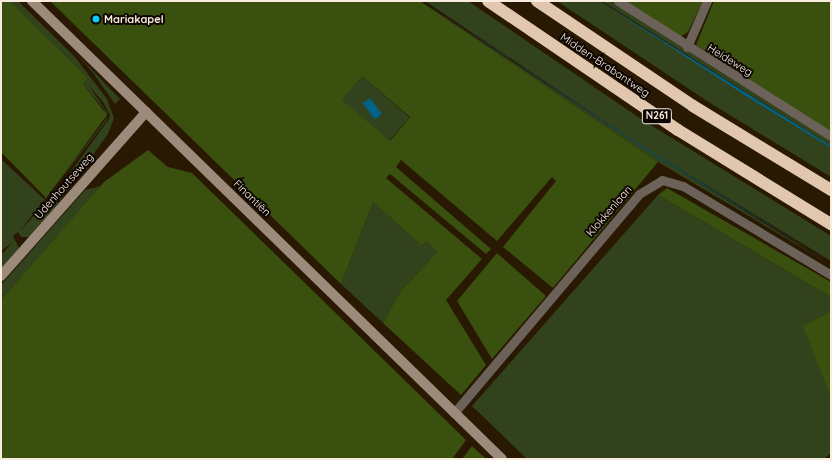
<!DOCTYPE html>
<meta charset="utf-8">
<style>
body{margin:0}
#map{position:relative;width:832px;height:460px;overflow:hidden;background:#291802;font-family:Quicksand,sans-serif}
div>[style]{position:absolute}
[style*='--x']{left:calc(var(--x)*1px);top:calc(var(--y)*1px);width:calc(var(--w)*1px);rotate:calc(var(--a)*1deg)}
.green>*{inset:0;background:#32421c;transform-origin:0 0}
.forest>*{inset:0;background:#39500e}
.water>*{inset:0;background:#016385;transform-origin:0 0}
.street>*{height:9px;margin:-4.5px;padding:0 4.5px;transform-origin:4.5px;border-radius:4.5px;background:#6d6259}
.secondary>*{height:10px;margin:-5px;padding:0 5px;transform-origin:5px;border-radius:5px;background:#9c8b7b}
.highway>*{height:12px;margin:-6px;padding:0 6px;transform-origin:6px;border-radius:6px;background:#e1c7ae}
.dots>*{width:11px;height:11px;translate:-50% -50%;box-sizing:border-box;border:2px solid #0c0501;border-radius:50%}
span{translate:-50% -50%;white-space:nowrap;text-align:center;line-height:1.15;-webkit-text-stroke:4px #0c0501;paint-order:stroke}
.shield-label span{padding:1px 3px;background:#0c0501;border:1px solid;border-radius:3px;-webkit-text-stroke-width:0}
.shield-label{font-size:10px;color:#f9eddf;font-weight:700}
.poi-label{font-size:11px;color:#f9eddf;font-weight:700}
.left{translate:0 -50%;text-align:left}
.street-label{font-size:11px;color:#f9eddf}
.frame{position:absolute;inset:0;border:2px solid #f9eddf;pointer-events:none}
</style>
<div id="map">
<div class="green">
<i style="clip-path:polygon(evenodd,10px 1px,18px 1px,75px 57px,107px 99px,114px 118px,108px 134px,55px 207px,29px 237px,21px 237px,18px 232px,13px 236px,19px 248px,1px 269px,1px 255px,13px 242px,1px 251px,1px 159px,44px 199px,107px 118px,104px 109px,83px 84px,88px 78px,10px 1px,89px 86px,103px 102px,110px 115px,109px 119px,59px 188px,19px 232px,107px 120px,107px 112px,89px 86px)"></i>
<i style="clip-path:polygon(420px 1px,643px 148px,831px 265px,658px 162px)"></i>
<i style="clip-path:polygon(425px 1px,468px 1px,641px 119px,831px 236px,831px 261px,640px 145px)"></i>
<i style="clip-path:polygon(557px 1px,600px 1px,831px 148px,831px 177px,710px 103px)"></i>
<i style="clip-path:polygon(602px 1px,611px 1px,831px 141px,831px 146px)"></i>
<i style="clip-path:polygon(75px 52px,120px 99px,115px 104px,93px 73px)"></i>
<i style="left:362px;top:76px;width:63px;height:32px;rotate:41deg"></i>
<i style="clip-path:polygon(101px 186px,94px 194px,1px 300px,1px 285px,85px 190px)"></i>
<i style="clip-path:polygon(658px 195px,831px 297px,831px 311px,804px 326px,831px 398px,831px 453px,824px 459px,527px 459px,472px 406px)"></i>
<i style="clip-path:polygon(373px 202px,422px 246px,426px 241px,437px 252px,400px 292px,383px 323px,341px 284px)"></i>
</div>
<div class="forest">
<i style="clip-path:polygon(1px 1px,10px 1px,88px 78px,83px 84px,107px 115px,46px 198px,1px 152px)"></i>
<i style="clip-path:polygon(evenodd,50px 1px,420px 1px,658px 162px,553px 288px,503px 247px,556px 181px,552px 177px,497px 241px,401px 160px,396px 167px,491px 249px,486px 254px,390px 174px,386px 178px,482px 259px,446px 300px,486px 365px,461px 395px,383px 323px,400px 292px,437px 252px,426px 241px,422px 246px,373px 202px,341px 284px,50px 1px,362px 76px,410px 117px,390px 141px,342px 100px,362px 76px)"></i>
<i style="clip-path:polygon(624px 1px,703px 1px,688px 32px,680px 37px)"></i>
<i style="clip-path:polygon(714px 1px,831px 1px,831px 132px,696px 45px)"></i>
<i style="clip-path:polygon(148px 150px,168px 167px,192px 173px,466px 440px,452px 459px,1px 459px,1px 300px,104px 182px)"></i>
<i style="clip-path:polygon(667px 188px,831px 282px,831px 297px,658px 195px)"></i>
<i style="clip-path:polygon(497px 253px,546px 296px,492px 359px,457px 301px)"></i>
<i style="clip-path:polygon(831px 311px,831px 398px,803px 326px)"></i>
<i style="clip-path:polygon(472px 446px,486px 459px,462px 459px)"></i>
</div>
<div class="water">
<i style="clip-path:polygon(423px 1px,640px 145px,831px 263px,643px 148px)"></i>
<i style="clip-path:polygon(600px 1px,831px 146px,831px 148px,746px 96px)"></i>
<i style="left:370px;top:98px;width:20px;height:9px;rotate:53deg"></i>
</div>
<div class="street">
<i style="--x:618;--y:1;--w:252;--a:32.4"></i>
<i style="--x:687;--y:47;--w:50;--a:-66.5"></i>
<i style="--x:454;--y:413;--w:287;--a:-49.8"></i>
<i style="--x:639;--y:194;--w:27;--a:-31"></i>
<i style="--x:662;--y:180;--w:22;--a:16"></i>
<i style="--x:683;--y:186;--w:173;--a:31"></i>
</div>
<div class="secondary">
<i style="--x:32;--y:1;--w:656;--a:44.26"></i>
<i style="--x:1;--y:276;--w:219;--a:-48.5"></i>
</div>
<div class="highway">
<i style="--x:488;--y:1;--w:230;--a:34.2"></i>
<i style="--x:678;--y:130;--w:180;--a:31.6"></i>
<i style="--x:537;--y:1;--w:188;--a:33.9"></i>
<i style="--x:693;--y:106;--w:162;--a:31.3"></i>
</div>
<div class="dots">
<i style="left:96px;top:19px;background:#07cbf9"></i>
</div>
<div class="shield-label">
<span style="left:657px;top:116px">N261</span>
</div>
<div class="poi-label">
<span class="left" style="left:104px;top:19px">Mariakapel</span>
</div>
<div class="street-label">
<span style="left:730px;top:60px;rotate:32deg">Heideweg</span>
<span style="left:605px;top:65px;rotate:34deg">Midden-Brabantweg</span>
<span style="left:64px;top:186px;rotate:-49deg">Udenhoutseweg</span>
<span style="left:252px;top:198px;rotate:44deg">Finantiën</span>
<span style="left:609px;top:211px;rotate:-49deg">Klokkenlaan</span>
</div>
<div class="frame"></div>
</div>
